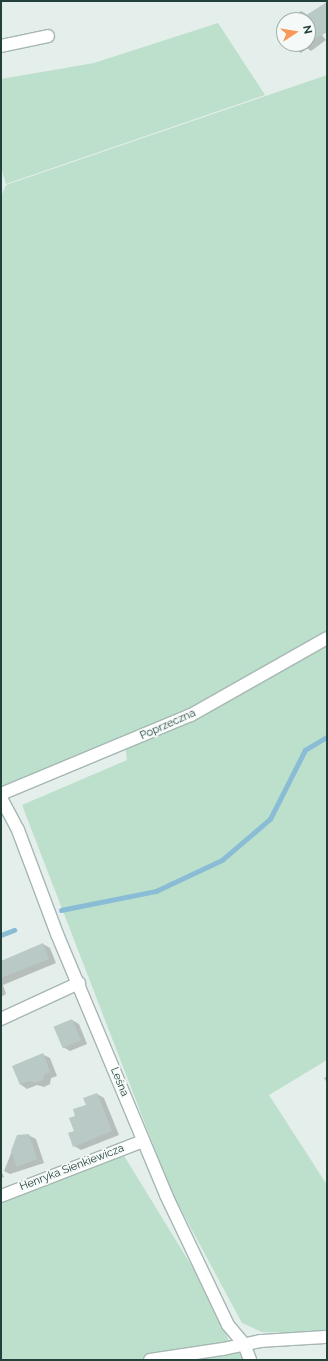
<!DOCTYPE html>
<meta charset="utf-8">
<style>
body{margin:0}
#map{position:relative;width:328px;height:1361px;overflow:hidden;background:#e4eeeb;font-family:Raleway,sans-serif}
div>[style]{position:absolute}
[style*='--x']{left:calc(var(--x)*1px);top:calc(var(--y)*1px);width:calc(var(--w)*1px);rotate:calc(var(--a)*1deg)}
.green>*{inset:0;background:#bce0cb}
.shadow>*{inset:0;background:#0003}
.stream>*{height:4.5px;margin:-2.25px;padding:0 2.25px;transform-origin:2.25px;border-radius:2.25px;background:#8abdd5}
.building>*{inset:0;background:#b9c9c5;transform-origin:0 0}
.roads{filter:drop-shadow(1px 0 #a6b7b3) drop-shadow(-1px 0 #a6b7b3) drop-shadow(0 1px #a6b7b3) drop-shadow(0 -1px #a6b7b3)}
.minor>*{height:12px;margin:-6px;padding:0 6px;transform-origin:6px;border-radius:6px;background:#fff}
span{translate:-50% -50%;white-space:nowrap;text-align:center;line-height:1.15;-webkit-text-stroke:3.5px #f5faf8;paint-order:stroke}
.street-label{font-size:11px;color:#22413d}
.frame{position:absolute;inset:0;border:2px solid #22413d;pointer-events:none}
.north{position:absolute;left:276px;top:12px;width:40px;height:40px;box-sizing:border-box;background:#f5faf8;border:1px solid #a1b0ad;border-radius:50%;rotate:78deg;font-size:11px;font-weight:700;line-height:16px;text-align:center;color:#22413d}
.north::after{content:'';display:block;margin:auto;width:14px;height:18px;background:#f79959;clip-path:polygon(50% 0,100% 100%,50% 72%,0 100%)}
</style>
<div id="map">
<div class="green">
<i style="clip-path:polygon(218px 23px,265px 95px,6px 184px,1px 167px,1px 79px,94px 63px)"></i>
<i style="clip-path:polygon(327px 75px,327px 1060px,269px 1095px,327px 1185px,327px 1334px,262px 1332px,242px 1323px,171px 1191px,22px 805px,127px 760px,124px 738px,1px 787px,1px 197px,6px 185px)"></i>
<i style="clip-path:polygon(123px 1154px,218px 1309px,233px 1354px,247px 1349px,253px 1360px,1px 1360px,1px 1202px)"></i>
</div>
<div class="shadow">
<i style="clip-path:polygon(327px 3px,327px 32px,322px 35px,326px 40px,311px 51px,307px 48px,301px 53px,294px 49px,291px 44px,308px 44px,308px 20px,290px 19px,301px 11px,308px 15px)"></i>
<i style="clip-path:polygon(43px 944px,50px 948px,56px 963px,3px 985px,6px 994px,1px 997px,1px 962px)"></i>
<i style="clip-path:polygon(72px 1020px,79px 1024px,87px 1044px,70px 1051px,63px 1047px)"></i>
<i style="clip-path:polygon(42px 1054px,50px 1058px,57px 1076px,51px 1078px,50px 1084px,44px 1087px,37px 1085px,27px 1089px,20px 1084px)"></i>
<i style="clip-path:polygon(327px 1076px,327px 1083px,324px 1078px)"></i>
<i style="clip-path:polygon(97px 1094px,104px 1098px,119px 1135px,81px 1150px,74px 1146px,77px 1116px)"></i>
<i style="clip-path:polygon(28px 1135px,36px 1139px,44px 1163px,10px 1174px,4px 1171px,18px 1136px)"></i>
<i style="clip-path:polygon(1px 1171px,4px 1177px,1px 1178px)"></i>
</div>
<div class="stream">
<i style="--x:61;--y:910;--w:97;--a:-11.3"></i>
<i style="--x:156;--y:891;--w:73;--a:-25.2"></i>
<i style="--x:222;--y:860;--w:63;--a:-40.5"></i>
<i style="--x:270;--y:819;--w:77;--a:-63.1"></i>
<i style="--x:305;--y:750;--w:26;--a:-31"></i>
<i style="--x:1;--y:935;--w:14;--a:-21"></i>
</div>
<div class="building">
<i style="clip-path:polygon(327px 2px,327px 31px,308px 44px,308px 14px)"></i>
<i style="clip-path:polygon(43px 943px,49px 959px,1px 978px,1px 961px)"></i>
<i style="left:72px;top:1019px;width:23px;height:20px;rotate:67deg"></i>
<i style="clip-path:polygon(43px 1053px,50px 1072px,44px 1075px,43px 1080px,36px 1083px,29px 1081px,20px 1085px,12px 1066px)"></i>
<i style="clip-path:polygon(97px 1093px,112px 1131px,73px 1147px,68px 1133px,74px 1131px,69px 1118px,75px 1116px,73px 1109px,86px 1105px,83px 1098px)"></i>
<i style="clip-path:polygon(29px 1134px,37px 1159px,17px 1167px,11px 1151px,17px 1135px)"></i>
</div>
<div class="roads">
<div class="minor">
<i style="--x:1;--y:46;--w:48;--a:-12"></i>
<i style="--x:1;--y:794;--w:206;--a:-22.6"></i>
<i style="--x:191;--y:715;--w:156;--a:-29.5"></i>
<i style="--x:1;--y:798;--w:36;--a:62"></i>
<i style="--x:18;--y:830;--w:111;--a:69.4"></i>
<i style="--x:57;--y:934;--w:283;--a:67.3"></i>
<i style="--x:166;--y:1195;--w:144;--a:64.5"></i>
<i style="--x:228;--y:1325;--w:25;--a:50"></i>
<i style="--x:244;--y:1344;--w:17;--a:69"></i>
<i style="--x:1;--y:1019;--w:86;--a:-24.8"></i>
<i style="--x:1;--y:1196;--w:152;--a:-21.2"></i>
<i style="--x:150;--y:1360;--w:74;--a:-8.6"></i>
<i style="--x:223;--y:1349;--w:39;--a:-12"></i>
<i style="--x:261;--y:1341;--w:66;--a:-3.5"></i>
</div>
</div>
<div class="street-label">
<span style="left:168px;top:725px;rotate:-24deg">Poprzeczna</span>
<span style="left:119px;top:1082px;rotate:68deg">Leśna</span>
<span style="left:72px;top:1168px;rotate:-21deg">Henryka Sienkiewicza</span>
</div>
<div class="frame"></div>
<div class="north">N</div>
</div>
